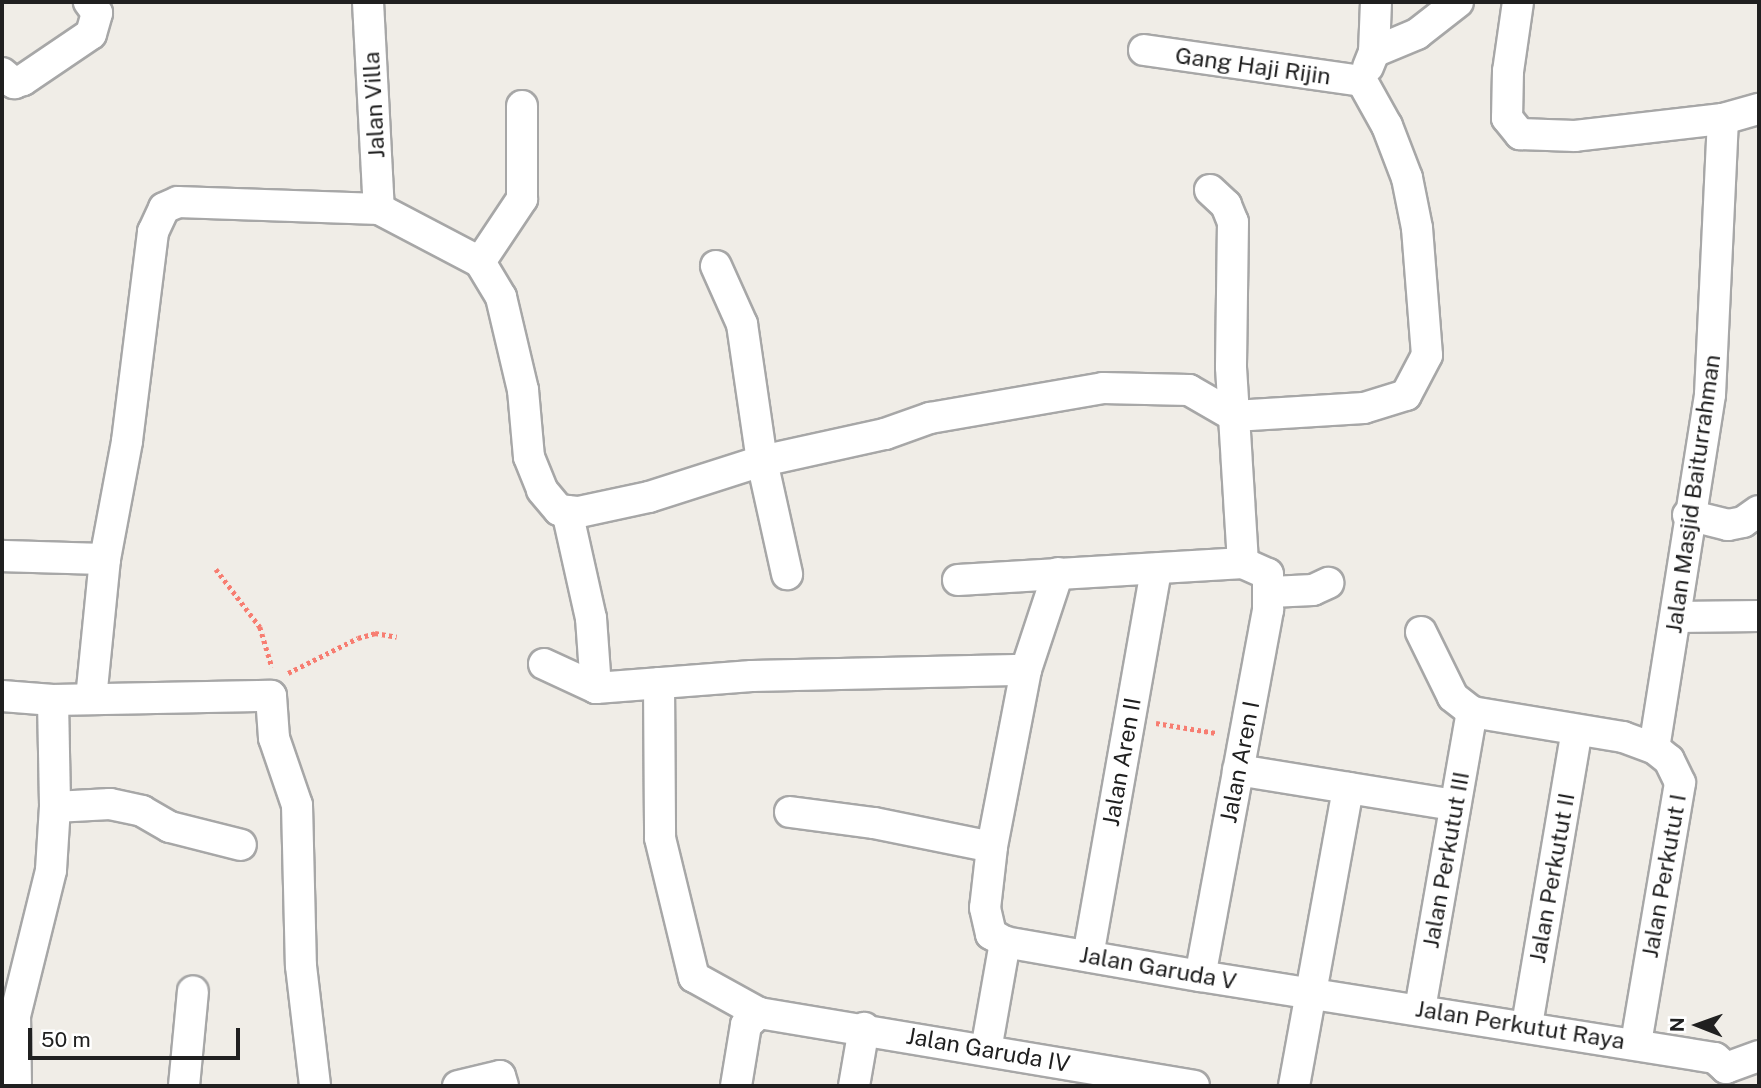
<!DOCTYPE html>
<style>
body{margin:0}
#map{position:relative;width:1761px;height:1088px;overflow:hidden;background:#f0ede7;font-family:"Public Sans",sans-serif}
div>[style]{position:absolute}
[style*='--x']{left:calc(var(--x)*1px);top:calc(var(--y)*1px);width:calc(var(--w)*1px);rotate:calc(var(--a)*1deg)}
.path>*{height:4.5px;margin-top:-2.25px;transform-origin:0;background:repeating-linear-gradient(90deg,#f77d71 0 3.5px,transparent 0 7px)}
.roads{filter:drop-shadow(2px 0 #a7a7a7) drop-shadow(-2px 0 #a7a7a7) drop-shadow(0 2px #a7a7a7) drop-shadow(0 -2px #a7a7a7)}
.minor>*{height:30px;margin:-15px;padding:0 15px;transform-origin:15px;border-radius:15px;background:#fff}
span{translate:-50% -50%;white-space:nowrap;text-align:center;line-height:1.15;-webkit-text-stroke:5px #fff;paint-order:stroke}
.street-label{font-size:23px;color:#202020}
.frame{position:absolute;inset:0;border:4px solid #202020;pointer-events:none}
.north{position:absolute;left:1663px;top:990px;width:70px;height:70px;-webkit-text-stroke:5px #fff;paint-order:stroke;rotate:271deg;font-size:19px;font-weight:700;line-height:28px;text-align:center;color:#202020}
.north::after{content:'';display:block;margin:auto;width:24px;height:32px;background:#202020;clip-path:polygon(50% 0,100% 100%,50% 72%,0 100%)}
.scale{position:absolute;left:28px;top:1028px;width:212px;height:32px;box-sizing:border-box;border:4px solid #202020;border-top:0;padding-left:9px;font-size:21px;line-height:24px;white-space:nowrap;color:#202020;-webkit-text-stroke:5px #fff;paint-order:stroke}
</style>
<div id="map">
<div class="path">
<i style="--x:216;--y:569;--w:73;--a:52.8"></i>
<i style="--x:260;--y:627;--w:42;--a:73.3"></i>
<i style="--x:288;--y:673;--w:78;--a:-26.6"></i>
<i style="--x:358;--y:638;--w:18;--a:-16"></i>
<i style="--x:375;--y:633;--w:22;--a:10"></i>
<i style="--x:1156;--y:723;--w:61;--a:9.5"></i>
</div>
<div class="roads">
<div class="minor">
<i style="--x:368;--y:2;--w:207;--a:87"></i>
<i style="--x:1518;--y:2;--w:70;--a:98.2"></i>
<i style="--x:1508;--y:71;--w:47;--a:91.2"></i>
<i style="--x:1507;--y:118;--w:21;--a:51"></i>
<i style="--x:1520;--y:134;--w:55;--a:2.1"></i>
<i style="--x:1575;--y:136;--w:149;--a:-6.6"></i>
<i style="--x:1723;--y:119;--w:276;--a:92.7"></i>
<i style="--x:1710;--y:395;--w:357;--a:99"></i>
<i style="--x:1144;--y:50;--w:220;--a:8.1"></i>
<i style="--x:1374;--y:52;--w:47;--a:-22.7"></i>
<i style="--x:1417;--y:34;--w:52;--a:-38"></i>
<i style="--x:1368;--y:67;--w:16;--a:-68"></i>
<i style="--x:1374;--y:52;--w:50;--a:-87.7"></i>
<i style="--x:2;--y:73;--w:16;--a:40"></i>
<i style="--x:14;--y:83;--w:9;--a:-18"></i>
<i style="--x:23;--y:80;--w:82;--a:-34.1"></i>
<i style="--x:91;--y:34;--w:22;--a:-74"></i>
<i style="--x:97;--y:13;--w:14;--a:-126"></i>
<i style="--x:1723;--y:119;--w:37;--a:-16"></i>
<i style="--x:1210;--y:190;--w:22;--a:43"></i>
<i style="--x:1226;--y:205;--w:18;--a:68"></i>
<i style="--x:1233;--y:222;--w:145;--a:90.8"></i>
<i style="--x:1231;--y:367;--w:196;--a:86.5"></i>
<i style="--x:480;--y:262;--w:76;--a:-56.3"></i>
<i style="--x:522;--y:199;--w:93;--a:-90"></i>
<i style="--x:716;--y:266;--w:64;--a:65.9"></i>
<i style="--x:742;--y:324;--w:138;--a:81.7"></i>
<i style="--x:762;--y:461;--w:116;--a:77.5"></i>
<i style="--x:567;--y:511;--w:110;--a:77.4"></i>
<i style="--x:591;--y:618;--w:70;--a:85.9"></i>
<i style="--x:1688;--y:515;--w:41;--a:14"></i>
<i style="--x:1728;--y:525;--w:15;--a:-11"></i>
<i style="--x:1743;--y:522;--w:19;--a:-35"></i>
<i style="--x:2;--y:556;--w:103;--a:1.7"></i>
<i style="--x:1058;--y:573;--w:102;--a:108.3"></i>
<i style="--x:1026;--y:670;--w:180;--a:100.9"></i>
<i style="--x:992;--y:847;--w:61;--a:96.5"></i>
<i style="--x:985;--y:908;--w:27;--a:77"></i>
<i style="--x:991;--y:934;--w:16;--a:30"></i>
<i style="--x:1005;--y:942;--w:198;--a:9.9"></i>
<i style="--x:1200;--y:976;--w:521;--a:9.05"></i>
<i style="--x:1715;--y:1058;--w:15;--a:42"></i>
<i style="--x:958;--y:580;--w:286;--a:-3.4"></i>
<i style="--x:1243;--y:563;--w:27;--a:24"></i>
<i style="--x:1268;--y:574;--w:36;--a:90"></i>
<i style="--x:1268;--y:610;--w:372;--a:100.5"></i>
<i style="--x:1271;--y:592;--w:42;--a:-2.7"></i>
<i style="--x:1313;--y:590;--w:17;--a:-25"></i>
<i style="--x:1676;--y:617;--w:83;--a:-0.7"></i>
<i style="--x:1421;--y:632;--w:72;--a:63.8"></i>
<i style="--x:1453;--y:697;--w:24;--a:38"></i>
<i style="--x:1472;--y:712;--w:153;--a:9.4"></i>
<i style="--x:1623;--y:737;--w:33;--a:20"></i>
<i style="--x:1654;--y:748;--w:19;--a:39"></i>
<i style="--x:1669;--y:760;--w:25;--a:64"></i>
<i style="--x:1680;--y:783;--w:265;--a:99.6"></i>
<i style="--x:544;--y:664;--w:57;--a:24.8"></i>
<i style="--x:596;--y:688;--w:156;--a:-4.4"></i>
<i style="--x:752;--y:676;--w:274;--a:-1.3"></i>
<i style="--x:659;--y:683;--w:155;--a:89.6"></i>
<i style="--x:660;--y:838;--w:143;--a:76.3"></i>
<i style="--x:694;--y:977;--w:74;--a:29"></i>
<i style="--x:2;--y:696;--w:51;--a:4.5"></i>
<i style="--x:53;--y:700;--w:218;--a:-1.1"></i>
<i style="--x:271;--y:696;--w:42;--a:85.9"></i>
<i style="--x:274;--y:738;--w:71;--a:71.1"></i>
<i style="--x:297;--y:805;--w:161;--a:88.6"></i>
<i style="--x:301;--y:966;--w:121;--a:83.3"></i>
<i style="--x:91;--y:699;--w:141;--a:-84.3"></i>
<i style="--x:105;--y:559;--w:120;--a:-79.4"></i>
<i style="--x:127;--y:441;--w:211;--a:-82.9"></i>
<i style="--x:153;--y:232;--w:26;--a:-65"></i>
<i style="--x:164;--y:208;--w:15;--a:-23"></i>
<i style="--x:178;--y:202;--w:201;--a:2"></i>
<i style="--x:379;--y:209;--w:114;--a:27.7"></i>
<i style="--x:480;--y:262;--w:41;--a:59"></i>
<i style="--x:501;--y:297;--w:96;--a:76.7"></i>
<i style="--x:523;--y:390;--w:67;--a:84.9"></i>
<i style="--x:529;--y:457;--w:35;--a:68"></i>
<i style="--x:542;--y:490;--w:26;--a:50"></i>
<i style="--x:559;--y:510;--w:20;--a:6"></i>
<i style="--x:579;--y:512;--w:72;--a:-12.1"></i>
<i style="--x:649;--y:497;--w:119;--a:-17.7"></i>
<i style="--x:762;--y:461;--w:126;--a:-12.4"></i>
<i style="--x:885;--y:434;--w:48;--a:-19.6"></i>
<i style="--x:930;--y:418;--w:176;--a:-9.8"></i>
<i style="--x:1103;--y:388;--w:86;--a:1.3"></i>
<i style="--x:1189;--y:390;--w:52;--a:30"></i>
<i style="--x:1234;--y:416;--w:130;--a:-3.5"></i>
<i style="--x:1364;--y:408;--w:44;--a:-17.2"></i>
<i style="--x:1406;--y:395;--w:45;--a:-62.3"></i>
<i style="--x:1427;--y:355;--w:127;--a:-94.5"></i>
<i style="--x:1417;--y:228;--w:51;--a:-101.3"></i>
<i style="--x:1407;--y:178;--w:56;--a:-111"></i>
<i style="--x:1387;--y:126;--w:51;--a:-119.1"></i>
<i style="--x:53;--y:700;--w:107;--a:88.9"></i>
<i style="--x:1238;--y:770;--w:220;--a:9.2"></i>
<i style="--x:790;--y:812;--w:85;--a:7.5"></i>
<i style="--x:874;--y:823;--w:120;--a:11.5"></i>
<i style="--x:1088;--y:956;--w:393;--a:-80"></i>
<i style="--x:1420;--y:1009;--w:302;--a:-80.1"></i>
<i style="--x:1527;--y:1025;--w:299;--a:-80.4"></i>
<i style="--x:986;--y:1050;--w:110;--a:-80"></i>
<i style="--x:1726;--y:1068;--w:35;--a:-20"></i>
<i style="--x:16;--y:1086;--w:70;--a:-90.8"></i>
<i style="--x:15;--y:1016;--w:150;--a:-76.1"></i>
<i style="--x:51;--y:870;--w:63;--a:-86.4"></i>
<i style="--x:55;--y:807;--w:55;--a:-3.1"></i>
<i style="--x:110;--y:804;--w:33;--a:12"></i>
<i style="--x:142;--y:811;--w:32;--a:30"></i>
<i style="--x:170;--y:827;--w:73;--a:14.2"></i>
<i style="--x:184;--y:1086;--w:95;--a:-84.6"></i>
<i style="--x:458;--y:1086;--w:43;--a:-13.4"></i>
<i style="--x:500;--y:1076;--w:10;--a:73"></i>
<i style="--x:736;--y:1086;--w:62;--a:-80.7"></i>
<i style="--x:746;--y:1025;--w:18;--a:-43"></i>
<i style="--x:759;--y:1013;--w:441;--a:9.5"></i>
<i style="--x:854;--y:1086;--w:59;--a:-80.2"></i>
<i style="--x:1294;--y:1086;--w:303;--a:-79.7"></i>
</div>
</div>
<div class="street-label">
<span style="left:1253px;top:66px;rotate:8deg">Gang Haji Rijin</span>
<span style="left:374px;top:105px;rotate:-93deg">Jalan Villa</span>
<span style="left:1693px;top:494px;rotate:-82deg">Jalan Masjid Baiturrahman</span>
<span style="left:1122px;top:762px;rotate:-80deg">Jalan Aren II</span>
<span style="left:1240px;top:762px;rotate:-79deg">Jalan Aren I</span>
<span style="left:1446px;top:860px;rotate:-80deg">Jalan Perkutut III</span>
<span style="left:1664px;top:876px;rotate:-80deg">Jalan Perkutut I</span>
<span style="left:1552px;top:878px;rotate:-80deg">Jalan Perkutut II</span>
<span style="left:1158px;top:968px;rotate:10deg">Jalan Garuda V</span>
<span style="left:1520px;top:1025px;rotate:9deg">Jalan Perkutut Raya</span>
<span style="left:988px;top:1050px;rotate:10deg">Jalan Garuda IV</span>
</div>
<div class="frame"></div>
<div class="north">N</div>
<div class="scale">50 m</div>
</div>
